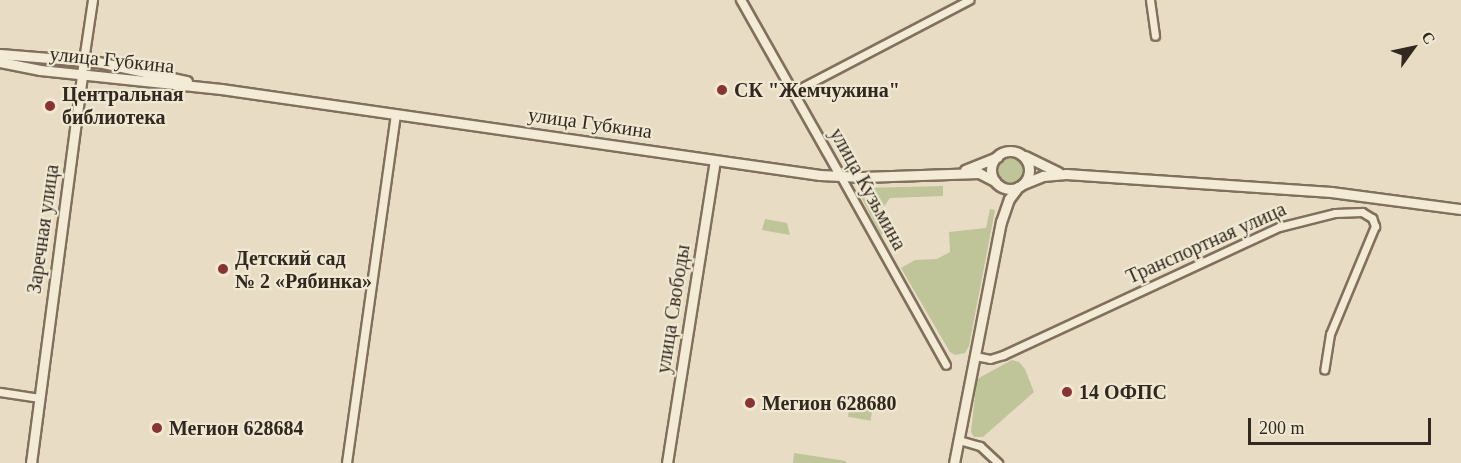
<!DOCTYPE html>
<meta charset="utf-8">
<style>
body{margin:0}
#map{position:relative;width:1461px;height:463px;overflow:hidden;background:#e8ddc4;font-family:Georgia,serif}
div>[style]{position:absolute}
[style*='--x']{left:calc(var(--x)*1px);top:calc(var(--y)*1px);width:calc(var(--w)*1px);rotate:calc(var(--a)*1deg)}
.green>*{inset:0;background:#bfc499;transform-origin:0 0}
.round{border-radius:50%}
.roads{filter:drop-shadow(2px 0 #80705c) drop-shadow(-2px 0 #80705c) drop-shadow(0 2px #80705c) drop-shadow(0 -2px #80705c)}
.minor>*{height:7px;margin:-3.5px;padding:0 3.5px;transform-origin:3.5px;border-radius:3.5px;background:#f4ebd6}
.tertiary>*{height:8px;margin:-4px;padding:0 4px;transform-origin:4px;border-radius:4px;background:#f4ebd6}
.secondary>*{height:9px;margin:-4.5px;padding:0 4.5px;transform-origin:4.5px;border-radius:4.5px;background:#f4ebd6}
.secondary>.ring{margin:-4.5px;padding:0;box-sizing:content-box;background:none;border:9px solid #f4ebd6;border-radius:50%}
.dots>*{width:16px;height:16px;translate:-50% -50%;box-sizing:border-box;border:3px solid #f0e8d2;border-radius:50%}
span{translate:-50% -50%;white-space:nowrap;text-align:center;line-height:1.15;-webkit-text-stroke:4.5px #f0e8d2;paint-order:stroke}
.street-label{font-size:20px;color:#32281f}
.poi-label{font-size:20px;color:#32281f;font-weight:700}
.left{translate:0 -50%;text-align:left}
.north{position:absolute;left:1383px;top:18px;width:60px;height:60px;-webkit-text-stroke:4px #f0e8d2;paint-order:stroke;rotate:57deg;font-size:16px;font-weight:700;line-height:24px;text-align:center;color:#32281f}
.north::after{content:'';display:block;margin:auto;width:21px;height:27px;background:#32281f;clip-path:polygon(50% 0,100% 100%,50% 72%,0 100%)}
.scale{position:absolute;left:1248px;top:418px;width:183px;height:27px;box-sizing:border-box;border:3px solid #32281f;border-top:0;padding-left:8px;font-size:18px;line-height:21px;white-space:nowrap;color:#32281f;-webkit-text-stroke:4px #f0e8d2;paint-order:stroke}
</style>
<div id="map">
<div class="green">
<i class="round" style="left:998px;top:157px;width:26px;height:26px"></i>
<i style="clip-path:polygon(943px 186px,943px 196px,890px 198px,883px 208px,893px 228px,881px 235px,860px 195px,863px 188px)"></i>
<i style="clip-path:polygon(990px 209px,995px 210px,969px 346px,965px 353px,955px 355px,950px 352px,901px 268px,915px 260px,937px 259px,950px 252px,949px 232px,986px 228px)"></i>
<i style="clip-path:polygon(765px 219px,787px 223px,790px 235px,762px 230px)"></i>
<i style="clip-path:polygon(1012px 360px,1019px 362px,1025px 369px,1034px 392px,983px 437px,974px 437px,971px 432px,977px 379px)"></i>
<i style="left:851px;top:399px;width:23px;height:18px;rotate:10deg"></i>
<i style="clip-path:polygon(794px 453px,846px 461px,846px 463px,793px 463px)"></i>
</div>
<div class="roads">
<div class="minor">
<i style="--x:1150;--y:0;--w:36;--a:82"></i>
<i style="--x:793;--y:92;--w:199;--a:-27.6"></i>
<i style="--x:841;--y:177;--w:215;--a:60.8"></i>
<i style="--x:975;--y:356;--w:15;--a:11"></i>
<i style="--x:990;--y:359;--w:14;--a:-17"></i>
<i style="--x:1003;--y:355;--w:304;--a:-24.9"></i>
<i style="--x:1279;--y:227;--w:58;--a:-14"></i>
<i style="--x:1335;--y:213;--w:27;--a:-2"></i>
<i style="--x:1362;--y:212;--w:12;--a:31"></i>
<i style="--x:1372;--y:218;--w:9;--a:69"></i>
<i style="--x:1375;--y:226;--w:117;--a:112.6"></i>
<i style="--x:1330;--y:334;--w:36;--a:99"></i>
<i style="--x:0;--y:392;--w:40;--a:8.5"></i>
<i style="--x:959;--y:440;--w:22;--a:16"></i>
<i style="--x:980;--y:446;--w:25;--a:43"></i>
</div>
<div class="tertiary">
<i style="--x:741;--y:0;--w:203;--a:60.5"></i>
<i style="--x:82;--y:74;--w:75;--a:-81.5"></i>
<i style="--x:347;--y:463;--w:352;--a:-82"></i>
</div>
<div class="secondary">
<i style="--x:0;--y:54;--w:98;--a:4.7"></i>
<i style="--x:98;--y:62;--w:91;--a:12.1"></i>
<i style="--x:0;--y:62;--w:41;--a:11.3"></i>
<i style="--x:40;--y:70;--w:182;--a:6"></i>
<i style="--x:221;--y:89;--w:605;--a:8.17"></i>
<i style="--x:820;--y:175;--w:43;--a:2.7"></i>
<i style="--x:863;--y:177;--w:116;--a:-2"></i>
<i style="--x:979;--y:173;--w:18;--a:27"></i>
<i class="ring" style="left:991px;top:151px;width:29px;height:29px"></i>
<i style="--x:1025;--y:156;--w:37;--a:26"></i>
<i style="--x:965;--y:170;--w:35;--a:-22"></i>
<i style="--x:1023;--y:184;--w:22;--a:-22"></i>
<i style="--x:1043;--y:176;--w:23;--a:-5"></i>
<i style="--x:1066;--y:174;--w:266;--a:3.9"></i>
<i style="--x:1331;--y:192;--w:131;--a:7.5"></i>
<i style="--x:31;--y:463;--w:392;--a:-82.5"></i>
<i style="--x:667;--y:463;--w:306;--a:-81"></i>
<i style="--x:954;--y:463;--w:246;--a:-79"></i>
<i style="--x:1001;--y:222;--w:24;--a:-71"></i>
<i style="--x:1009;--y:199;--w:15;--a:-53"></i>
</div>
</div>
<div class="dots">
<i style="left:722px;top:90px;background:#883434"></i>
<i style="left:50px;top:106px;background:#883434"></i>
<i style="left:223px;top:269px;background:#883434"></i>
<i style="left:1067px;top:392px;background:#883434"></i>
<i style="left:750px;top:403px;background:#883434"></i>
<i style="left:157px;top:428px;background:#883434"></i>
</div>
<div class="street-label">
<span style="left:112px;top:60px;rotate:6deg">улица Губкина</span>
<span style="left:590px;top:123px;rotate:8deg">улица Губкина</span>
<span style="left:868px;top:189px;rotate:61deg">улица Кузьмина</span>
<span style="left:43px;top:229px;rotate:-82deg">Заречная улица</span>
<span style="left:1206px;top:243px;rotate:-24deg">Транспортная улица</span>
<span style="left:673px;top:309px;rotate:-81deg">улица Свободы</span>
</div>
<div class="poi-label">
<span class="left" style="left:734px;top:90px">СК "Жемчужина"</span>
<span class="left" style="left:62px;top:106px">Центральная<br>библиотека</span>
<span class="left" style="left:235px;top:270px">Детский сад<br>№ 2 «Рябинка»</span>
<span class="left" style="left:1079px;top:392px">14 ОФПС</span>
<span class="left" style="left:762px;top:403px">Мегион 628680</span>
<span class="left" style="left:169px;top:428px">Мегион 628684</span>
</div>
<div class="north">С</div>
<div class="scale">200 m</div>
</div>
